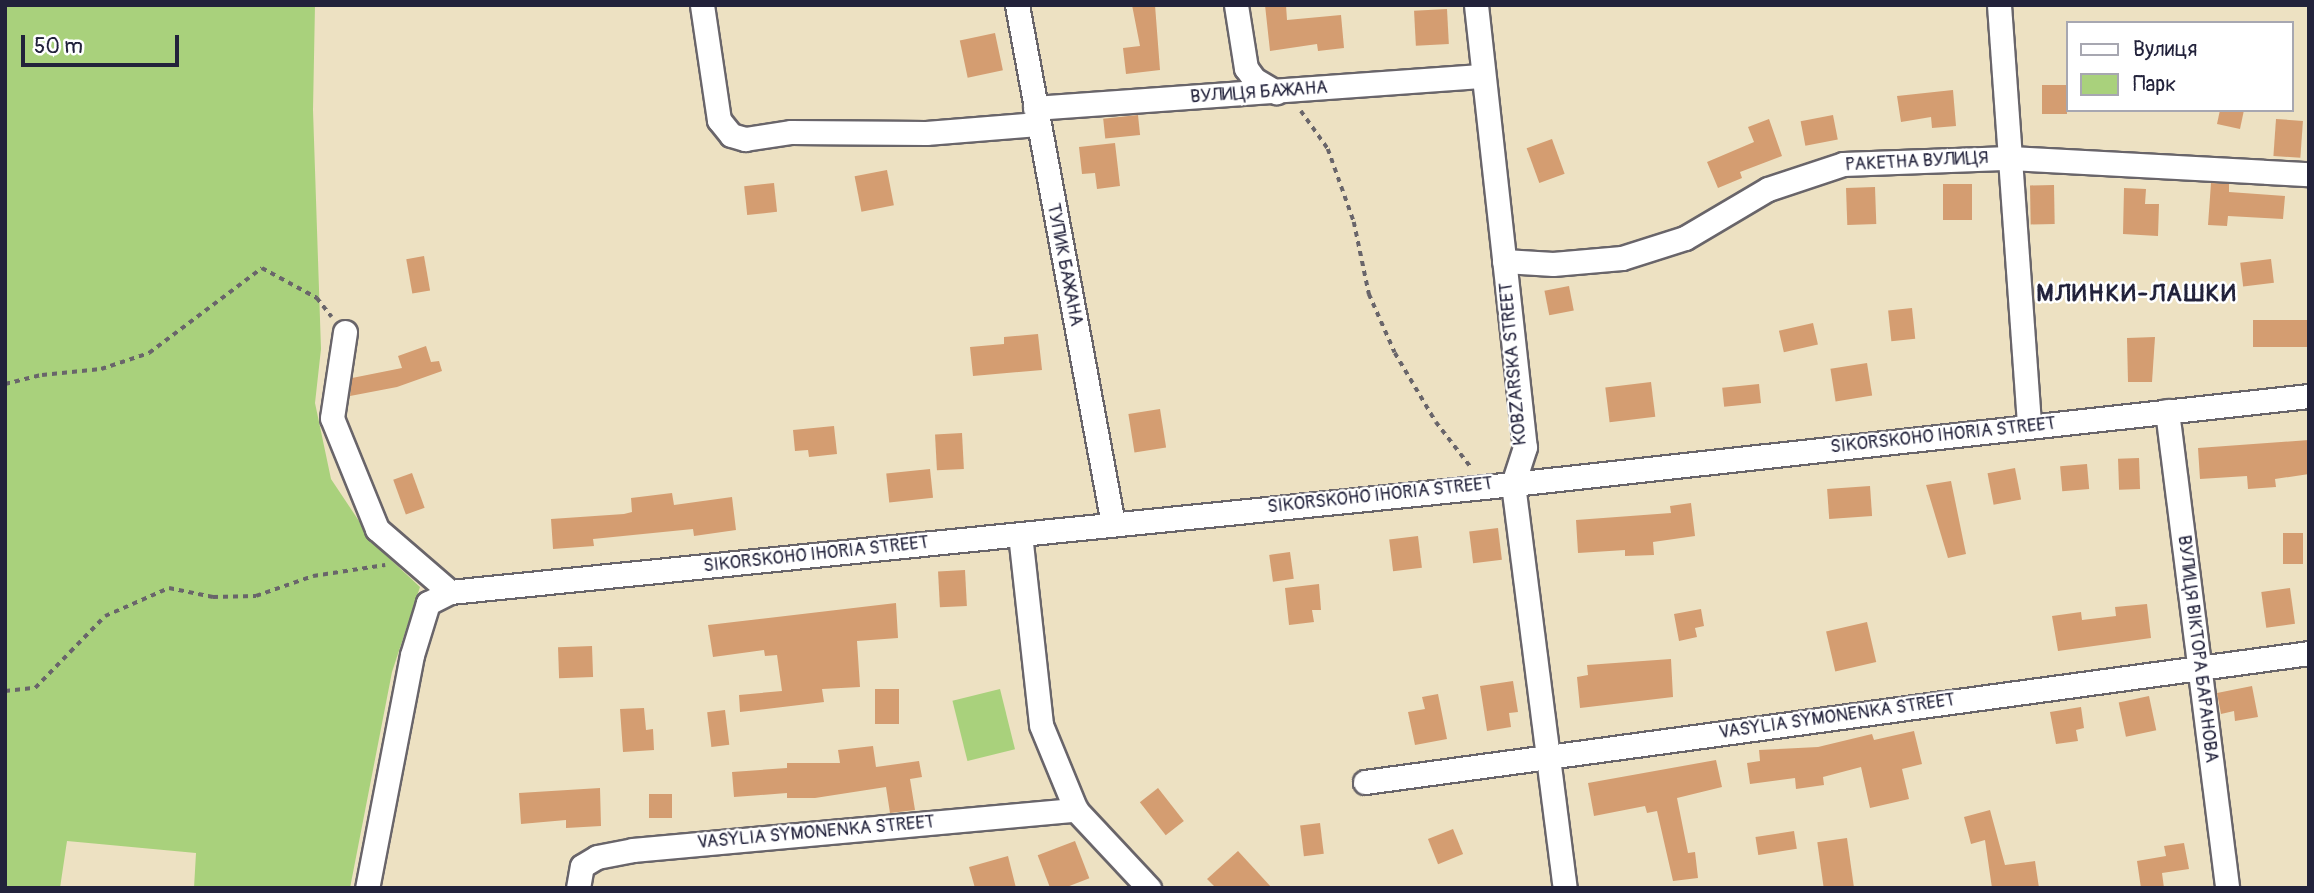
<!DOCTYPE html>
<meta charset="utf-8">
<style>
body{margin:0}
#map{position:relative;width:2314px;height:893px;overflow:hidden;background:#ede1c2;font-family:Pangolin,sans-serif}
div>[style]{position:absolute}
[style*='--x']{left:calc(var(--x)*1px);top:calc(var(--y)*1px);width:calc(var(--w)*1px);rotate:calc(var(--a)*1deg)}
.green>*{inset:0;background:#a9d17c;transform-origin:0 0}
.building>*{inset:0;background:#d49d71;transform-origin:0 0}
.path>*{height:3.5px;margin-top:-1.75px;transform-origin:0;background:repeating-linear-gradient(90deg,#69656a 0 5px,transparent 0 10px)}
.roads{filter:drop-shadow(2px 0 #69656a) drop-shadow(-2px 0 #69656a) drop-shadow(0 2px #69656a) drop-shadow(0 -2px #69656a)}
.minor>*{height:23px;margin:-11.5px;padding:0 11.5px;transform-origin:11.5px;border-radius:11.5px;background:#fff}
span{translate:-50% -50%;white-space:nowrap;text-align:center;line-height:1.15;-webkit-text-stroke:5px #fff;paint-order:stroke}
.street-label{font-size:18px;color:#22223b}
.district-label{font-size:24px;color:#22223b;font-weight:700;letter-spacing:2px}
.frame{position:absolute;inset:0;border:7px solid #22223b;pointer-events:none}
.legend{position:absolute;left:2066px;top:21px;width:228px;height:91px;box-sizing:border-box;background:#fff;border:2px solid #a7a7b1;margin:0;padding:9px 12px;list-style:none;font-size:21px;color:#22223b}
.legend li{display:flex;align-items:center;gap:14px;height:35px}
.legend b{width:35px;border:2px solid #a7a7b1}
.scale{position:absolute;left:21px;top:35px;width:158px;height:32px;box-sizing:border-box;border:4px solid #22223b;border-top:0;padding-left:9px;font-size:21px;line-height:24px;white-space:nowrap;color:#22223b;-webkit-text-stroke:5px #fff;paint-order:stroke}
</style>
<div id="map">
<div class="green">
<i style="clip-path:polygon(5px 5px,315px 5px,313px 110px,321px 349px,315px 403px,331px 479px,375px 545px,420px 587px,392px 672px,350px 888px,194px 888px,196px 853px,67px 841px,60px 888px,5px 888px)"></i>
<i style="left:1000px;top:689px;width:62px;height:49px;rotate:76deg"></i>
</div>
<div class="building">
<i style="clip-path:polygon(1132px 5px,1155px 5px,1160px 70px,1126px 74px,1123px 48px,1140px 46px)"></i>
<i style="clip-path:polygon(1265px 5px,1286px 5px,1287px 20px,1341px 15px,1344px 48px,1318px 51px,1317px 44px,1270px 51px)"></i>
<i style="left:1447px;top:9px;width:35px;height:33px;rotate:87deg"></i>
<i style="left:995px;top:33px;width:38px;height:36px;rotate:78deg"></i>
<i style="left:2067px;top:85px;width:29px;height:25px;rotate:90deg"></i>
<i style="clip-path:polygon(1953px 90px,1956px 126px,1932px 128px,1931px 117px,1901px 122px,1897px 96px)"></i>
<i style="clip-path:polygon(2220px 110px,2244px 110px,2240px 129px,2217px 124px)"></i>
<i style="left:1138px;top:115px;width:20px;height:35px;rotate:84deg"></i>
<i style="left:1833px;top:115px;width:25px;height:33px;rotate:79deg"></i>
<i style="clip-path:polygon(1769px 119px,1782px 156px,1740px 172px,1742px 178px,1718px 188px,1707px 162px,1754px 142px,1748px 127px)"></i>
<i style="left:2276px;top:119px;width:27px;height:37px;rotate:4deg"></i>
<i style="left:1552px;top:139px;width:37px;height:27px;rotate:70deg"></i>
<i style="clip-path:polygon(1115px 143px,1120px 186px,1097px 189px,1095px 173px,1082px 174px,1079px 147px)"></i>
<i style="left:887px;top:170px;width:36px;height:33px;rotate:79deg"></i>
<i style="left:774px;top:183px;width:29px;height:30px;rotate:84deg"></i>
<i style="clip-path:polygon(2211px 183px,2229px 184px,2229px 192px,2285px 196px,2283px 219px,2228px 216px,2227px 226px,2208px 225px)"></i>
<i style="left:1943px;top:184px;width:29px;height:36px"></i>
<i style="left:2054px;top:185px;width:39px;height:24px;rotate:89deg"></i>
<i style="left:1875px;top:187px;width:37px;height:29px;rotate:88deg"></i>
<i style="clip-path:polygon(2124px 188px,2146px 189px,2145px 204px,2159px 204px,2158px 236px,2123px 234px)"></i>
<i style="left:424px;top:256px;width:35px;height:18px;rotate:80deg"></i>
<i style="left:2271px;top:259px;width:24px;height:31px;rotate:83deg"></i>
<i style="left:1569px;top:286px;width:25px;height:25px;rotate:79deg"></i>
<i style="left:1912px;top:308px;width:31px;height:24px;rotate:84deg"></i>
<i style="left:2309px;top:320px;width:27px;height:56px;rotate:90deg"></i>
<i style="left:1813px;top:323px;width:22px;height:35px;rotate:77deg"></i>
<i style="clip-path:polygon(1038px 334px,1042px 370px,973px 376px,970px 347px,1004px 344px,1004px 337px)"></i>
<i style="clip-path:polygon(2155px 337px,2152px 382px,2128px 382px,2127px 338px)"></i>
<i style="clip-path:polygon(426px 346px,431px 362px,439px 361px,442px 371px,397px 387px,350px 396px,352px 378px,402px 368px,398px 356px)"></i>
<i style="left:1867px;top:363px;width:33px;height:37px;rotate:81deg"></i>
<i style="left:1651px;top:382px;width:35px;height:46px;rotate:83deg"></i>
<i style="left:1759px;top:384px;width:19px;height:37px;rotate:84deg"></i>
<i style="left:1160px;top:409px;width:39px;height:32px;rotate:81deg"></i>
<i style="clip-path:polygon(834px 426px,837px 454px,809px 457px,808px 450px,795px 451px,793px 430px)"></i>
<i style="left:962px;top:433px;width:36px;height:27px;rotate:87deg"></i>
<i style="clip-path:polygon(2309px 440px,2309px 474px,2275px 479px,2276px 487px,2248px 489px,2247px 476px,2200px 479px,2198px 448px)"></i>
<i style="left:2139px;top:458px;width:31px;height:21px;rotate:88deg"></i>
<i style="left:2087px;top:464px;width:25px;height:27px;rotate:85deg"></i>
<i style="left:2015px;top:468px;width:32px;height:28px;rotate:79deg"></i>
<i style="left:930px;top:469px;width:29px;height:44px;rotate:84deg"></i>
<i style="left:412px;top:473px;width:37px;height:20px;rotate:70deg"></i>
<i style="clip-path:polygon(1951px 481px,1966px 554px,1948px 558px,1926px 485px)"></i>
<i style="left:1870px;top:486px;width:30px;height:43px;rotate:86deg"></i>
<i style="clip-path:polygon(672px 493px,674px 505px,732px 497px,736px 530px,694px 536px,693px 529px,593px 539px,594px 546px,553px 549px,551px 519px,624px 514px,632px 512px,631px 498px)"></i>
<i style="clip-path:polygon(1691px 503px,1695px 536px,1653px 542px,1654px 555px,1625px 556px,1625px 550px,1578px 553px,1576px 520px,1671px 513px,1670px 506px)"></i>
<i style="left:1498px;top:528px;width:32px;height:29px;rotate:83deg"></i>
<i style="left:2283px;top:533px;width:20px;height:31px"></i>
<i style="left:1418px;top:536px;width:32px;height:29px;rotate:83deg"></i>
<i style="left:1290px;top:552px;width:27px;height:21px;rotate:82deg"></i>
<i style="left:965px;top:570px;width:36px;height:27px;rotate:87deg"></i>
<i style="clip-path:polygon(1319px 584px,1321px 610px,1312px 610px,1314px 622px,1289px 625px,1285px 588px)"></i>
<i style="left:2290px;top:588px;width:36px;height:29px;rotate:82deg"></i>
<i style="clip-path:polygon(896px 603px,898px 638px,857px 641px,860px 687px,822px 689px,824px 702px,740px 712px,739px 695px,782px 691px,777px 655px,765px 656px,764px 650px,713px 657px,708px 625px)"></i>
<i style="clip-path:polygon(2147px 604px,2151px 638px,2058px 651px,2052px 616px,2081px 612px,2082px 620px,2116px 616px,2115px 607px)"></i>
<i style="clip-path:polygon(1701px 609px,1704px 626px,1695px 628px,1697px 637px,1679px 641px,1674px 614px)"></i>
<i style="left:1867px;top:622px;width:41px;height:42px;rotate:77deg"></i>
<i style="left:592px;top:646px;width:31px;height:34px;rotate:88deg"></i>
<i style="clip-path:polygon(1671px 659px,1673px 697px,1580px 708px,1577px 677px,1588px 675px,1587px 665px)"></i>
<i style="clip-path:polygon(1513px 681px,1518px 712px,1509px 713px,1511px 727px,1487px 731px,1480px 686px)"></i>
<i style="clip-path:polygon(2252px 686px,2258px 717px,2235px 721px,2234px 711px,2221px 714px,2217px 693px)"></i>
<i style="left:875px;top:689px;width:24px;height:35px"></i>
<i style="clip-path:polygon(1438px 694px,1447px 739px,1415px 745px,1408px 712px,1425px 709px,1422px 697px)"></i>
<i style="left:2149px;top:696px;width:35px;height:31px;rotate:78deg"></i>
<i style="clip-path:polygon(2081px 707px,2084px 728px,2076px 730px,2078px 741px,2056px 744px,2050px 712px)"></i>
<i style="clip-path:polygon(644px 708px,646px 730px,653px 729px,654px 750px,623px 752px,620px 709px)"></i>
<i style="left:725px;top:710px;width:35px;height:18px;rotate:83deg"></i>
<i style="clip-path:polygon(1914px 731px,1922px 764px,1902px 769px,1909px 799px,1870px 808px,1861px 767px,1823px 777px,1824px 785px,1796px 789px,1795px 778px,1750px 784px,1747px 763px,1760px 761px,1759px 750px,1818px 747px,1872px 734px,1874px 740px)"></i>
<i style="clip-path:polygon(873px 746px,876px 767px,919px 761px,922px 777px,910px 779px,915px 810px,890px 813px,886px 787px,815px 798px,787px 798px,787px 793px,734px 797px,732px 772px,787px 768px,787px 763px,840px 763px,838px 750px)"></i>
<i style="clip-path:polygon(1716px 760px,1722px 787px,1677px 798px,1688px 853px,1695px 852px,1698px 878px,1673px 881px,1657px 811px,1647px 813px,1645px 806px,1594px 816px,1588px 783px)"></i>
<i style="clip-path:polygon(600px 788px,601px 826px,566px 828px,566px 820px,521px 824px,519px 793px)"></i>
<i style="left:1158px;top:788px;width:42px;height:23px;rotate:52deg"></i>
<i style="left:649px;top:794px;width:23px;height:24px"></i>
<i style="clip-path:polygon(1990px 810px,2005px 865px,2035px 861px,2039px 888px,1992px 888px,1985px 840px,1971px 844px,1964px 817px)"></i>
<i style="left:1320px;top:823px;width:31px;height:20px;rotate:83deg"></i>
<i style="left:1453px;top:829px;width:27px;height:27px;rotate:68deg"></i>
<i style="left:1794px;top:831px;width:18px;height:39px;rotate:81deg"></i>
<i style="left:1847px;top:838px;width:50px;height:30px;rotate:82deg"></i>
<i style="left:1075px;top:841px;width:40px;height:40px;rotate:69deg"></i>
<i style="clip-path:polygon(2184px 843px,2189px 869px,2162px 873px,2164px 888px,2141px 888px,2137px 861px,2166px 856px,2164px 846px)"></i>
<i style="clip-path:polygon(1238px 851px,1272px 888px,1216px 888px,1207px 879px)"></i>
<i style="clip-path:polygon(1008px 856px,1016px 888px,975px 888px,969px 867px)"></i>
</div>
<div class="path">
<i style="--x:1301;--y:111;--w:47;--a:54.6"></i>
<i style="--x:1328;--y:149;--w:77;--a:70.4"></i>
<i style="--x:1354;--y:222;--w:74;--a:78.2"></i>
<i style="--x:1369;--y:294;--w:64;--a:66.2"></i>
<i style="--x:1395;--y:353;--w:80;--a:59.3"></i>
<i style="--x:1436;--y:422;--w:56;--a:52.3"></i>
<i style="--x:5;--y:384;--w:38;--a:-14"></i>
<i style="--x:42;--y:375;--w:59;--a:-5.8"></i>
<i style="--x:101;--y:369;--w:51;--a:-18.4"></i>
<i style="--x:149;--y:353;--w:141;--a:-37"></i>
<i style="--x:262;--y:268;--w:63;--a:28.6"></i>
<i style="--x:317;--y:298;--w:24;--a:52"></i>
<i style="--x:5;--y:691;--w:30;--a:-6"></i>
<i style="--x:35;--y:688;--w:100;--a:-45.8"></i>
<i style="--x:105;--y:616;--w:70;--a:-23.6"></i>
<i style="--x:169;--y:588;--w:45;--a:11.6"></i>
<i style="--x:213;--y:597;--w:43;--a:-1.3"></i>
<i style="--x:256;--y:596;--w:60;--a:-19.3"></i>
<i style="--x:313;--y:576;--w:73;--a:-8.7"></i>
</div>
<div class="roads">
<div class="minor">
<i style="--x:702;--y:5;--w:116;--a:81.6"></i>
<i style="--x:719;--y:120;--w:19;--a:51"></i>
<i style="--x:731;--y:135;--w:15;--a:16"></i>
<i style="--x:745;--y:139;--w:47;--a:-8.7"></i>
<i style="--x:791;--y:132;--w:135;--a:0.4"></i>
<i style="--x:926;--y:133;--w:112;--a:-4.6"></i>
<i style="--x:1017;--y:5;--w:528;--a:79.52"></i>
<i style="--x:1236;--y:5;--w:64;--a:81"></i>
<i style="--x:1246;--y:68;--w:14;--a:54"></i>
<i style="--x:1254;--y:79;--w:26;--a:31"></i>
<i style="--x:1476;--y:5;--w:445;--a:83.7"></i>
<i style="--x:1525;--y:447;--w:39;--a:108"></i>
<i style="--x:1513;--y:484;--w:407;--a:82.7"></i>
<i style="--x:1999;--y:5;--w:422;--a:85.9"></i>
<i style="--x:1035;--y:108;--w:449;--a:-4.1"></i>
<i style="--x:1504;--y:261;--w:49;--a:3.5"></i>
<i style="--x:1553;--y:264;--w:69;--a:-5"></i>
<i style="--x:1622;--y:258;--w:66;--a:-17.6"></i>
<i style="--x:1685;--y:238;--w:96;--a:-30.6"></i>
<i style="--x:1768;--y:189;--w:79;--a:-18.4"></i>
<i style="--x:1843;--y:164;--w:167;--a:-2.1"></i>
<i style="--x:2010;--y:158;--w:299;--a:3.1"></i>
<i style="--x:345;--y:332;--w:87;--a:98.6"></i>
<i style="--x:332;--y:418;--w:120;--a:67.9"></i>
<i style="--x:377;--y:529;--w:96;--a:40.8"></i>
<i style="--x:450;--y:592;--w:25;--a:153"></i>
<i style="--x:428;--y:603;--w:54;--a:107.1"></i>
<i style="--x:412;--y:655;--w:237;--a:100.9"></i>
<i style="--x:2167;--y:411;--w:481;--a:82.8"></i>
<i style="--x:1020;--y:534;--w:192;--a:83.7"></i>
<i style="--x:1041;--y:725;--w:92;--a:67.6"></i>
<i style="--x:1076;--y:810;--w:107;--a:46.9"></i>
<i style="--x:450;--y:592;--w:1068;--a:-5.8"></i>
<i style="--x:1513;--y:484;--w:801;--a:-6.31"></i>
<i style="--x:1365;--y:782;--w:953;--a:-7.78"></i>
<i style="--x:578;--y:888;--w:22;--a:-80"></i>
<i style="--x:582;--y:866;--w:17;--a:-31"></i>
<i style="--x:597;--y:857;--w:37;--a:-11"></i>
<i style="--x:633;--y:850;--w:445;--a:-5.2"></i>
</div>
</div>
<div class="street-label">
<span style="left:1259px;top:93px;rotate:-4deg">ВУЛИЦЯ БАЖАНА</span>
<span style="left:1917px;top:162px;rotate:-3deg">РАКЕТНА ВУЛИЦЯ</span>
<span style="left:1064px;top:265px;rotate:79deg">ТУПИК БАЖАНА</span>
<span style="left:1514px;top:364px;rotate:-95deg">KOBZARSKA STREET</span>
<span style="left:1943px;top:436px;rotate:-6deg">SIKORSKOHO IHORIA STREET</span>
<span style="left:1380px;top:496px;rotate:-6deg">SIKORSKOHO IHORIA STREET</span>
<span style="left:816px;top:555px;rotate:-6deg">SIKORSKOHO IHORIA STREET</span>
<span style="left:2197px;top:649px;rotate:83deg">ВУЛИЦЯ ВІКТОРА БАРАНОВА</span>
<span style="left:1837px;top:717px;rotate:-8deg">VASYLIA SYMONENKA STREET</span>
<span style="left:816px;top:833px;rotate:-5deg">VASYLIA SYMONENKA STREET</span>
</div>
<div class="district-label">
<span style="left:2137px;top:294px">МЛИНКИ-ЛАШКИ</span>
</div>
<div class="frame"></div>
<ul class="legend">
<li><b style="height:9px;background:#fff"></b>Вулиця</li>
<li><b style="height:19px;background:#a9d17c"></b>Парк</li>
</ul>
<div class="scale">50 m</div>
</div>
